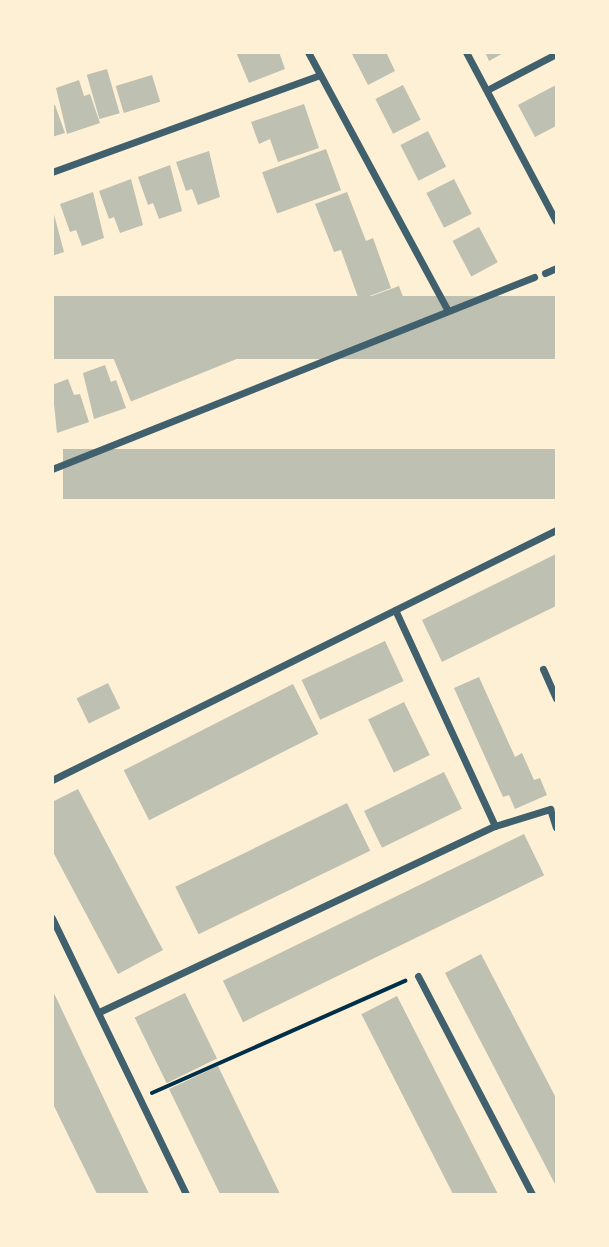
<!DOCTYPE html>
<style>
body{margin:0}
#map{position:relative;width:609px;height:1247px;overflow:hidden;background:#fdf0d5;font-family:"Zilla Slab",serif}
div>[style]{position:absolute}
[style*='--x']{left:calc(var(--x)*1px);top:calc(var(--y)*1px);width:calc(var(--w)*1px);rotate:calc(var(--a)*1deg)}
.building>*{inset:0;background:#bec0b2;transform-origin:0 0}
.path>*{height:3.5px;margin:-1.75px;padding:0 1.75px;transform-origin:1.75px;border-radius:1.75px;background:#003049}
.minor>*{height:7px;margin:-3.5px;padding:0 3.5px;transform-origin:3.5px;border-radius:3.5px;background:#3f606c}
span{translate:-50% -50%;white-space:nowrap;text-align:center;line-height:1.15;-webkit-text-stroke:7px #fdf0d5;paint-order:stroke}
.frame{position:absolute;inset:0;border:54px solid #fdf0d5;pointer-events:none}
</style>
<div id="map">
<div class="building">
<i style="clip-path:polygon(236px 52px,279px 52px,285px 69px,249px 83px)"></i>
<i style="clip-path:polygon(351px 52px,386px 52px,395px 71px,368px 85px)"></i>
<i style="clip-path:polygon(485px 52px,505px 52px,489px 61px)"></i>
<i style="left:107px;top:69px;width:46px;height:21px;rotate:74deg"></i>
<i style="left:152px;top:75px;width:28px;height:38px;rotate:73deg"></i>
<i style="clip-path:polygon(79px 80px,84px 96px,90px 94px,100px 123px,67px 134px,56px 88px)"></i>
<i style="left:403px;top:85px;width:39px;height:31px;rotate:63deg"></i>
<i style="clip-path:polygon(556px 85px,556px 126px,535px 137px,518px 105px)"></i>
<i style="clip-path:polygon(304px 104px,319px 148px,278px 162px,270px 139px,259px 144px,251px 122px)"></i>
<i style="clip-path:polygon(55px 105px,65px 133px,52px 137px,52px 106px)"></i>
<i style="left:428px;top:131px;width:40px;height:31px;rotate:63deg"></i>
<i style="left:326px;top:149px;width:44px;height:68px;rotate:70deg"></i>
<i style="clip-path:polygon(209px 151px,220px 197px,198px 205px,192px 189px,186px 191px,176px 162px)"></i>
<i style="clip-path:polygon(170px 165px,182px 211px,159px 219px,153px 203px,148px 205px,138px 177px)"></i>
<i style="clip-path:polygon(131px 179px,143px 225px,120px 233px,114px 217px,109px 219px,99px 191px)"></i>
<i style="left:454px;top:179px;width:39px;height:31px;rotate:63deg"></i>
<i style="clip-path:polygon(93px 192px,104px 238px,82px 246px,76px 230px,70px 232px,60px 204px)"></i>
<i style="clip-path:polygon(347px 192px,366px 241px,373px 238px,391px 288px,359px 300px,341px 250px,334px 252px,315px 204px)"></i>
<i style="clip-path:polygon(52px 207px,64px 252px,52px 256px)"></i>
<i style="left:479px;top:227px;width:40px;height:30px;rotate:62deg"></i>
<i style="left:399px;top:286px;width:27px;height:34px;rotate:70deg"></i>
<i style="left:556px;top:296px;width:63px;height:539px;rotate:90deg"></i>
<i style="left:291px;top:305px;width:37px;height:47px;rotate:70deg"></i>
<i style="clip-path:polygon(340px 305px,342px 312px,318px 320px,323px 336px,308px 341px,300px 320px)"></i>
<i style="left:225px;top:314px;width:46px;height:120px;rotate:68deg"></i>
<i style="clip-path:polygon(105px 365px,111px 382px,116px 380px,126px 408px,94px 419px,83px 373px)"></i>
<i style="clip-path:polygon(68px 379px,74px 395px,80px 394px,89px 422px,57px 433px,52px 385px)"></i>
<i style="left:556px;top:449px;width:50px;height:493px;rotate:90deg"></i>
<i style="clip-path:polygon(556px 554px,556px 606px,442px 662px,422px 620px)"></i>
<i style="left:385px;top:641px;width:44px;height:92px;rotate:65deg"></i>
<i style="clip-path:polygon(479px 677px,515px 757px,522px 753px,534px 780px,540px 778px,547px 795px,515px 809px,509px 795px,503px 797px,454px 688px)"></i>
<i style="left:108px;top:683px;width:28px;height:35px;rotate:64deg"></i>
<i style="left:293px;top:684px;width:56px;height:190px;rotate:63deg"></i>
<i style="left:404px;top:702px;width:59px;height:40px;rotate:64deg"></i>
<i style="left:444px;top:772px;width:41px;height:89px;rotate:64deg"></i>
<i style="clip-path:polygon(78px 789px,163px 950px,118px 974px,52px 850px,52px 802px)"></i>
<i style="left:347px;top:803px;width:53px;height:191px;rotate:64deg"></i>
<i style="left:524px;top:834px;width:46px;height:335px;rotate:64deg"></i>
<i style="clip-path:polygon(481px 954px,556px 1098px,556px 1186px,445px 973px)"></i>
<i style="clip-path:polygon(52px 989px,149px 1194px,97px 1194px,52px 1102px)"></i>
<i style="left:185px;top:993px;width:73px;height:56px;rotate:64deg"></i>
<i style="left:397px;top:996px;width:222px;height:40px;rotate:63deg"></i>
<i style="clip-path:polygon(218px 1066px,280px 1194px,220px 1194px,169px 1089px)"></i>
</div>
<div class="path">
<i style="--x:152;--y:1093;--w:277;--a:-23.9"></i>
</div>
<div class="minor">
<i style="--x:308;--y:52;--w:294;--a:61.6"></i>
<i style="--x:466;--y:52;--w:191;--a:62"></i>
<i style="--x:487;--y:90;--w:78;--a:-27.6"></i>
<i style="--x:52;--y:172;--w:285;--a:-19.9"></i>
<i style="--x:545;--y:273;--w:12;--a:-24"></i>
<i style="--x:52;--y:469;--w:519;--a:-21.72"></i>
<i style="--x:543;--y:669;--w:32;--a:66"></i>
<i style="--x:52;--y:780;--w:563;--a:-26.38"></i>
<i style="--x:495;--y:826;--w:58;--a:-17.2"></i>
<i style="--x:550;--y:809;--w:19;--a:72"></i>
<i style="--x:52;--y:918;--w:307;--a:64.1"></i>
<i style="--x:418;--y:976;--w:246;--a:62.4"></i>
<i style="--x:99;--y:1012;--w:438;--a:-25.2"></i>
<i style="--x:495;--y:826;--w:238;--a:-114.8"></i>
</div>
<div class="frame"></div>
</div>
